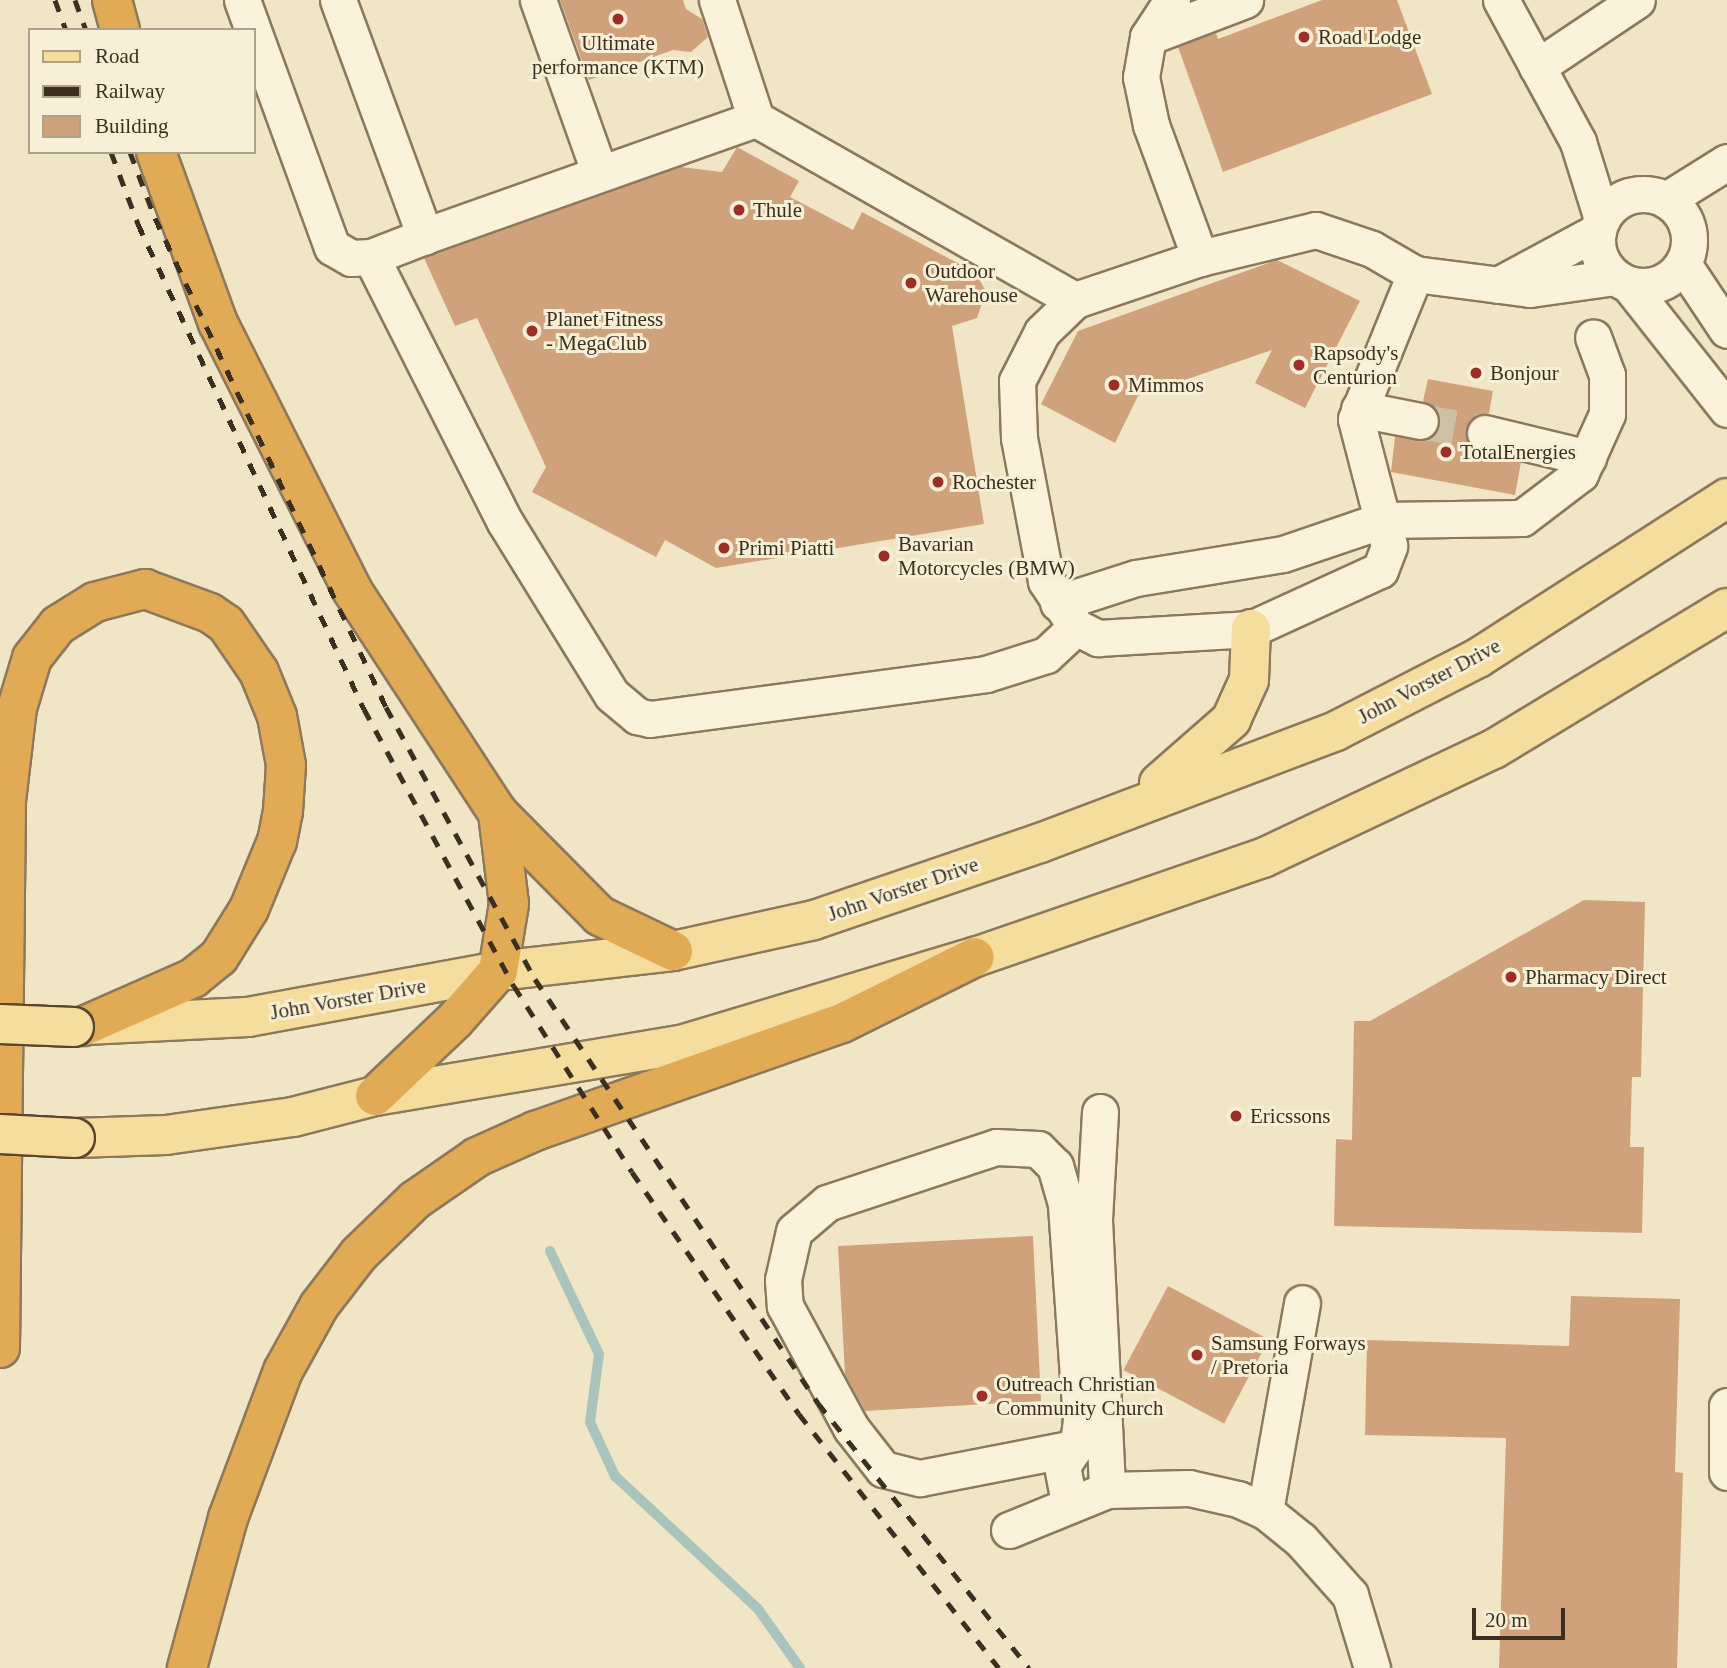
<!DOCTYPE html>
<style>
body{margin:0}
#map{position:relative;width:1727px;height:1668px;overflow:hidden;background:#f0e6c6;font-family:Georgia,serif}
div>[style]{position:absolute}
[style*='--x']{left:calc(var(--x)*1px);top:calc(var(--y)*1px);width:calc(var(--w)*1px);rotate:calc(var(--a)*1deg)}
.stream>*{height:10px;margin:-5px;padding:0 5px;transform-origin:5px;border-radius:5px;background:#a8c4bd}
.building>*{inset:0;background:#d0a27b;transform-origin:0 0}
.minor-tunnel>*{height:35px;margin-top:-17.5px;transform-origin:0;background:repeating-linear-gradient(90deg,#ccc1a5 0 35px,transparent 0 53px)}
.roads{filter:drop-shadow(2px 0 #8d785b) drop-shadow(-2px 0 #8d785b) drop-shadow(0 2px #8d785b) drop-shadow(0 -2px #8d785b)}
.minor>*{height:35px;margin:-17.5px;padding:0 17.5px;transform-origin:17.5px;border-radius:17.5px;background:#faf2da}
.minor>.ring{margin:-17.5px;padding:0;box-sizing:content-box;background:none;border:35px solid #faf2da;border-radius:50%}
.major>*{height:38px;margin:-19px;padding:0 19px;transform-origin:19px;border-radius:19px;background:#f4dd9d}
.highway>*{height:38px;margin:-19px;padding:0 19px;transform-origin:19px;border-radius:19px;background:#e1ab55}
.rail>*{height:5px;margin-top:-2.5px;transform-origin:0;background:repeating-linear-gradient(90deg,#3c2f1f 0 12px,transparent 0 24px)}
.bridges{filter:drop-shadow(2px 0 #5a452f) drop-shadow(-2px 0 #5a452f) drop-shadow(0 2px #5a452f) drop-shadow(0 -2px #5a452f)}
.major-bridge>*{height:38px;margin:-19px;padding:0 19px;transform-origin:19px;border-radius:19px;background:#f4dd9d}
.dots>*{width:19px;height:19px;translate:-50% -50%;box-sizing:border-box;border:4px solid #f7efd6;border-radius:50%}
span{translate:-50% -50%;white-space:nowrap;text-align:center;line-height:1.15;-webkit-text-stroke:6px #f7efd6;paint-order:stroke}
.poi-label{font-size:21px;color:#3c2f1f}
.left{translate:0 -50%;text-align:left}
.street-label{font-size:21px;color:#3c2f1f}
.legend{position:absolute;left:28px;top:28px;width:228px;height:126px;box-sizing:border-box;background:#f7efd6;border:2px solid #aca28d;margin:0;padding:9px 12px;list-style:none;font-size:21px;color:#3c2f1f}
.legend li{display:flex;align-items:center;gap:14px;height:35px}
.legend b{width:35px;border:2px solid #aca28d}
.scale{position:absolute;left:1472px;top:1608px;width:93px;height:32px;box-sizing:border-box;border:4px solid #3c2f1f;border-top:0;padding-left:9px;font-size:21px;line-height:24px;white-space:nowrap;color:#3c2f1f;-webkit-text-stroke:5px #f7efd6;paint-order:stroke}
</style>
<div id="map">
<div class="stream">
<i style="--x:550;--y:1251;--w:114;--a:64.6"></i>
<i style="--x:599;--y:1354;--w:69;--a:97.5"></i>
<i style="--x:590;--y:1422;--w:60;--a:65.2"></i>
<i style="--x:615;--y:1476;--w:195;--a:42.9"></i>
<i style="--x:758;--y:1609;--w:72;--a:54.6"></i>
</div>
<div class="building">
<i style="clip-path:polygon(560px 0,683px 0,686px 9px,702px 19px,708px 37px,691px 52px,673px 50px,589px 80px)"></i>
<i style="clip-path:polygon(1322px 0,1397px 0,1432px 94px,1223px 172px,1178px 47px,1216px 33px,1218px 39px)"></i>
<i style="clip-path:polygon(737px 147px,799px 181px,790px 197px,853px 230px,862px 212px,976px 273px,986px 292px,977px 318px,952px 326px,984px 524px,716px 568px,665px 540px,656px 557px,532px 492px,546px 467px,477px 318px,455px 326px,424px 258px,681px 167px,722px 172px)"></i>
<i style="clip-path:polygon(1277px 260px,1360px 301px,1305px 408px,1255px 383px,1272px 350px,1138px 396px,1115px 443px,1041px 404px,1078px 331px)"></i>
<i style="clip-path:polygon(1428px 379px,1493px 391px,1489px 413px,1470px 420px,1466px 438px,1480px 452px,1521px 462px,1515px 495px,1391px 472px,1395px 437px,1426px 440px,1440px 426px,1439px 414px,1423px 401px)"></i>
<i style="clip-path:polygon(1584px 900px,1645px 902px,1641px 1077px,1632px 1077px,1630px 1147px,1644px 1147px,1642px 1233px,1334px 1226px,1336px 1139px,1352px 1140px,1354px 1021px,1370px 1021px)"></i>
<i style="clip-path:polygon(1033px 1236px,1041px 1401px,865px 1411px,845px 1374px,838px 1246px)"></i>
<i style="left:1168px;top:1286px;width:114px;height:95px;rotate:28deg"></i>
<i style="clip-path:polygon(1571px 1296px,1680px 1299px,1675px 1472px,1683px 1473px,1677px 1668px,1499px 1668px,1506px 1438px,1365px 1435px,1367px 1340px,1569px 1346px)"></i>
</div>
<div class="minor-tunnel">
<i style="--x:1420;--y:421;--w:66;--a:10.5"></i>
</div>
<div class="roads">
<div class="minor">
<i style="--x:242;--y:0;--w:32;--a:70"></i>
<i style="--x:338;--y:0;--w:252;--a:69.8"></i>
<i style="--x:425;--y:236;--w:351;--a:-19.5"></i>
<i style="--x:756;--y:119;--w:367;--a:29.6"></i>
<i style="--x:538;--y:0;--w:182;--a:70.4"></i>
<i style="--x:717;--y:0;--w:125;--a:71.9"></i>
<i style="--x:1172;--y:0;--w:44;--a:123"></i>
<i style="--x:1148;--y:37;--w:41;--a:99.9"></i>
<i style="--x:1141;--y:77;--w:49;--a:78.2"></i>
<i style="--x:1151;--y:125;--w:142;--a:69.8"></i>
<i style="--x:1200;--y:258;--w:119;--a:-13.6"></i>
<i style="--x:1316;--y:230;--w:59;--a:18.7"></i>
<i style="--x:1372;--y:249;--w:50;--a:30.2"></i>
<i style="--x:1501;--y:0;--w:162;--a:61.5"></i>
<i style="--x:1578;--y:142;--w:81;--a:72.7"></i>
<i style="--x:254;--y:33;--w:228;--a:70"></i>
<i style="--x:332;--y:247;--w:22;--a:30"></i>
<i style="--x:351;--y:258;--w:20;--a:-3"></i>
<i style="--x:371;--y:257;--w:58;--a:-21.3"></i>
<i style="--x:1148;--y:37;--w:104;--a:-20.9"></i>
<i style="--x:1537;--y:67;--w:120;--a:-33.8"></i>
<i class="ring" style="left:1597px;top:194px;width:57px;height:57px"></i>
<i style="--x:1666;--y:200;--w:72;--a:-31.9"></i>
<i style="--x:371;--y:257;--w:297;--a:63.2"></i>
<i style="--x:505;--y:522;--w:203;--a:58.3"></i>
<i style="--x:612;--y:695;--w:33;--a:40"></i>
<i style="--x:637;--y:716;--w:13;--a:13"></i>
<i style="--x:650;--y:719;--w:339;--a:-7.6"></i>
<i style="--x:986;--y:674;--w:63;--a:-17.6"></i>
<i style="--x:1046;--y:655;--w:41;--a:-43"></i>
<i style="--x:1200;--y:258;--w:132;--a:161.4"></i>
<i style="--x:1075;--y:300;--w:46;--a:135.9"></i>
<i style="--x:1042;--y:332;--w:55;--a:117"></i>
<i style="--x:1017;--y:381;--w:57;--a:88"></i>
<i style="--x:1019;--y:438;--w:146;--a:79.3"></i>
<i style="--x:1046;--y:581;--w:55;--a:56.9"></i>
<i style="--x:1076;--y:627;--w:25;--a:27"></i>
<i style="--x:1098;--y:638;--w:153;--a:-3.4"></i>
<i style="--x:1251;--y:629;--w:142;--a:-24.6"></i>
<i style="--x:1380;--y:570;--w:26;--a:-69"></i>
<i style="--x:1389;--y:546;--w:131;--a:-104.6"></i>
<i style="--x:1356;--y:419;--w:157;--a:-67.9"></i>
<i style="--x:1415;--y:274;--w:116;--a:7.4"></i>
<i style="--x:1530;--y:289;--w:86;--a:-8"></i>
<i style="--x:1683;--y:264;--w:79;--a:56.3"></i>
<i style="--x:1498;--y:285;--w:114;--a:-28.4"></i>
<i style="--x:1629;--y:285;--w:158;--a:51.7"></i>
<i style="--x:1359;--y:409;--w:62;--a:11.1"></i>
<i style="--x:1485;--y:433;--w:106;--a:13.6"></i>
<i style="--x:1058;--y:603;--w:82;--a:-17.8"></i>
<i style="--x:1136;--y:578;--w:149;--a:-9.3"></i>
<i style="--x:1283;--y:554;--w:106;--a:-18.8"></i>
<i style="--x:1383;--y:520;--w:139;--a:-0.8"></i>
<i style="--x:1522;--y:518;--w:73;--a:-37.2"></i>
<i style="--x:1580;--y:474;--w:66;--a:-65.8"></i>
<i style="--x:1607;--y:414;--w:39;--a:-90"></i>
<i style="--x:1607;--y:375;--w:40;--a:-110.2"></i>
<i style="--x:1100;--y:1112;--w:108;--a:93.2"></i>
<i style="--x:1094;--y:1220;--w:270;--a:87.2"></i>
<i style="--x:1727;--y:1406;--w:66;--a:90"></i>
<i style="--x:1069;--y:1502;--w:37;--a:-101"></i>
<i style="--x:1062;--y:1466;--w:22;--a:-56"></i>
<i style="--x:1074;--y:1448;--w:13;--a:-67"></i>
<i style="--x:1079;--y:1436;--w:16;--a:-83"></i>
<i style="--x:1081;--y:1420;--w:217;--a:-94"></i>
<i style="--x:1066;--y:1204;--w:40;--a:-106"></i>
<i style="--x:1055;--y:1166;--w:24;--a:-135"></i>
<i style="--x:1038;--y:1149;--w:42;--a:-177.3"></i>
<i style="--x:996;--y:1147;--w:178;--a:161.7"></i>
<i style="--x:827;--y:1203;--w:43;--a:139.7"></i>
<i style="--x:794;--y:1231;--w:50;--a:102.7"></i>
<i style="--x:783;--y:1280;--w:26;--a:86"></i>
<i style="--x:785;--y:1306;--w:139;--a:61.6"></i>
<i style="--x:851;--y:1428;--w:52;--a:52"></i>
<i style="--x:883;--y:1469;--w:38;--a:14"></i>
<i style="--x:920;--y:1478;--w:157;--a:-11"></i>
<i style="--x:1265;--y:1511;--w:211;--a:-79.9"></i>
<i style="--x:1009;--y:1530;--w:106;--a:-22.2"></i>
<i style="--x:1107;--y:1490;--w:82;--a:-1.4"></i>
<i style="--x:1189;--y:1488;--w:50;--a:12.7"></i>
<i style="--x:1238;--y:1499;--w:30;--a:24"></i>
<i style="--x:1265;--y:1511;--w:46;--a:38.9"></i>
<i style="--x:1301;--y:1540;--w:74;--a:48.3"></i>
<i style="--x:1350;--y:1595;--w:76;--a:73.2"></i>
</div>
<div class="major">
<i style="--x:1159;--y:783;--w:96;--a:-41.2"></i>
<i style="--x:1231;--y:720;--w:44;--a:-65.8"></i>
<i style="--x:1249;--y:680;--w:51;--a:-87.8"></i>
<i style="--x:86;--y:1025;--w:162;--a:-2.8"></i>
<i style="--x:248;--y:1017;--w:254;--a:-10.4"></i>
<i style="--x:498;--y:971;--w:176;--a:-6.5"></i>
<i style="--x:673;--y:951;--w:144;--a:-12.4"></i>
<i style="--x:814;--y:920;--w:239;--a:-18.8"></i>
<i style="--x:1040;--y:843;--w:316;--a:-20.7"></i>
<i style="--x:1336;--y:731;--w:160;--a:-27.2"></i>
<i style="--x:1478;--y:658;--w:296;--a:-32.7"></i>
<i style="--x:75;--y:1138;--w:91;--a:-1.9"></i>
<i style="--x:166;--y:1135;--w:128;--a:-8.1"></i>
<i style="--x:293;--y:1117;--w:85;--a:-14.4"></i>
<i style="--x:375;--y:1096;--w:310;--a:-9.5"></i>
<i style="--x:681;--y:1045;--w:307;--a:-16.7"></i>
<i style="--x:975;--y:957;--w:305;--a:-19"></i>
<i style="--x:1263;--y:858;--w:255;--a:-25.3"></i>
<i style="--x:1494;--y:749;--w:272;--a:-31.2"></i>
</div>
<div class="highway">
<i style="--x:112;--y:0;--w:31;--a:75"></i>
<i style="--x:156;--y:152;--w:182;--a:70.1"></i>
<i style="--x:218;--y:323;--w:299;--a:63.3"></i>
<i style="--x:352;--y:590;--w:267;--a:56.8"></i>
<i style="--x:498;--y:813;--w:145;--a:45.3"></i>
<i style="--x:600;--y:916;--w:81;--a:25.6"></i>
<i style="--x:375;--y:1096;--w:110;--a:-43.5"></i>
<i style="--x:455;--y:1020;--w:65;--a:-48.7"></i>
<i style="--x:498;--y:971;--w:68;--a:-80.7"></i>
<i style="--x:509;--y:904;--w:92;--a:-96.9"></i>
<i style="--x:0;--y:1348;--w:547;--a:-89.37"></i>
<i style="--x:6;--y:801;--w:94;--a:-83.3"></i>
<i style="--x:17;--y:708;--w:52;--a:-73.3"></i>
<i style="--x:32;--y:658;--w:42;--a:-51.8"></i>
<i style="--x:58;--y:625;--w:44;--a:-31.9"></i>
<i style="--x:95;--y:602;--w:52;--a:-14.6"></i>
<i style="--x:145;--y:589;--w:69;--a:20.3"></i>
<i style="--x:210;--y:613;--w:19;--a:35"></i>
<i style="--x:226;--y:624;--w:58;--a:55.5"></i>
<i style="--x:259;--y:672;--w:48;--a:67.8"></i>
<i style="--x:277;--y:716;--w:50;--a:79.6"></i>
<i style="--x:286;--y:765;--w:46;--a:93.7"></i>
<i style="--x:283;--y:811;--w:31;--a:101"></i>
<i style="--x:277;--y:841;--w:74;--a:112.4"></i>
<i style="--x:249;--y:909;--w:57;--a:122"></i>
<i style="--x:219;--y:957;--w:33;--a:141"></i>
<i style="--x:193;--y:978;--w:119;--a:156.2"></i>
<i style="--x:187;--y:1668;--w:156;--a:-74.7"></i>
<i style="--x:228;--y:1518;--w:157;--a:-69.5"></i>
<i style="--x:283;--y:1371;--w:74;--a:-61"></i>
<i style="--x:319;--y:1306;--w:66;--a:-52.4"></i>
<i style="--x:359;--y:1254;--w:78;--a:-44"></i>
<i style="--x:415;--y:1200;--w:75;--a:-34.7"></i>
<i style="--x:477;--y:1157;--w:64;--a:-24.1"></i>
<i style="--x:535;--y:1131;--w:325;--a:-19.4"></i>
<i style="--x:842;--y:1023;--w:148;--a:-26.4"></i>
</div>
</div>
<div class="rail">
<i style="--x:55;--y:0;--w:32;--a:70"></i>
<i style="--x:75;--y:0;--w:32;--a:70"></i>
<i style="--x:111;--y:152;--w:77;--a:69.4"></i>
<i style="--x:138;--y:224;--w:535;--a:65.02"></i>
<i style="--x:364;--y:709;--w:315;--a:61.6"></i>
<i style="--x:514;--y:986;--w:220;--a:57.6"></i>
<i style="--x:632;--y:1172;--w:294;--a:55.4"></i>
<i style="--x:799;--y:1414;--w:323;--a:51.8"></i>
<i style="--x:130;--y:152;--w:71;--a:69.3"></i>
<i style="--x:155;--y:218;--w:541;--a:64.71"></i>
<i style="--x:386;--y:707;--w:310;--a:61.3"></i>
<i style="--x:535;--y:979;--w:510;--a:56.28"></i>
<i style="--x:818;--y:1403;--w:339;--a:51.5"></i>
</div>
<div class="bridges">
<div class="major-bridge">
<i style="--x:0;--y:1024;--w:74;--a:2.3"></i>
<i style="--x:0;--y:1134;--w:75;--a:3.1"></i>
</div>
</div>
<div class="dots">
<i style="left:618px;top:19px;background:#9e2d28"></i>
<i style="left:1304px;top:37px;background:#9e2d28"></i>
<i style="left:739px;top:210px;background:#9e2d28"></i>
<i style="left:911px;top:283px;background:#9e2d28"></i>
<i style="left:532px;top:331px;background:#9e2d28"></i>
<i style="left:1299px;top:365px;background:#9e2d28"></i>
<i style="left:1476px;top:373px;background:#9e2d28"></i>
<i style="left:1114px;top:385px;background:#9e2d28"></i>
<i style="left:1446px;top:452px;background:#9e2d28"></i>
<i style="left:938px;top:482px;background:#9e2d28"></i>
<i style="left:724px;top:548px;background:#9e2d28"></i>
<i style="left:884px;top:556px;background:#9e2d28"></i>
<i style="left:1511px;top:977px;background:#9e2d28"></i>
<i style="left:1236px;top:1116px;background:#9e2d28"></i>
<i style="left:1197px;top:1355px;background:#9e2d28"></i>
<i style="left:982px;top:1396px;background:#9e2d28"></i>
</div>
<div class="poi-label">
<span class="left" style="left:1318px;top:37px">Road Lodge</span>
<span style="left:618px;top:55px">Ultimate<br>performance (KTM)</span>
<span class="left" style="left:753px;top:210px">Thule</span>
<span class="left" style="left:925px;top:283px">Outdoor<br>Warehouse</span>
<span class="left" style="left:546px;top:331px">Planet Fitness<br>- MegaClub</span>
<span class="left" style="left:1313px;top:365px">Rapsody's<br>Centurion</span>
<span class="left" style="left:1490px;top:373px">Bonjour</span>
<span class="left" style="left:1128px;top:385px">Mimmos</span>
<span class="left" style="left:1460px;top:452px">TotalEnergies</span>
<span class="left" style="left:952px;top:482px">Rochester</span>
<span class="left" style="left:898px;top:556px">Bavarian<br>Motorcycles (BMW)</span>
<span class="left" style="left:738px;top:548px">Primi Piatti</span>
<span class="left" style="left:1525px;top:977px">Pharmacy Direct</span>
<span class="left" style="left:1250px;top:1116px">Ericssons</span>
<span class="left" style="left:1211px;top:1355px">Samsung Forways<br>/ Pretoria</span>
<span class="left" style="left:996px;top:1396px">Outreach Christian<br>Community Church</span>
</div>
<div class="street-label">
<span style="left:1429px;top:681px;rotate:-28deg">John Vorster Drive</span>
<span style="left:903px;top:889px;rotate:-19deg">John Vorster Drive</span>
<span style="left:348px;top:999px;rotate:-10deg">John Vorster Drive</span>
</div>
<ul class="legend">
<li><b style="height:9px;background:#f4dd9d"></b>Road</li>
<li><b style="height:9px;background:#3c2f1f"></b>Railway</li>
<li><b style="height:19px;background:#d0a27b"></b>Building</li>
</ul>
<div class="scale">20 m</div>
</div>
